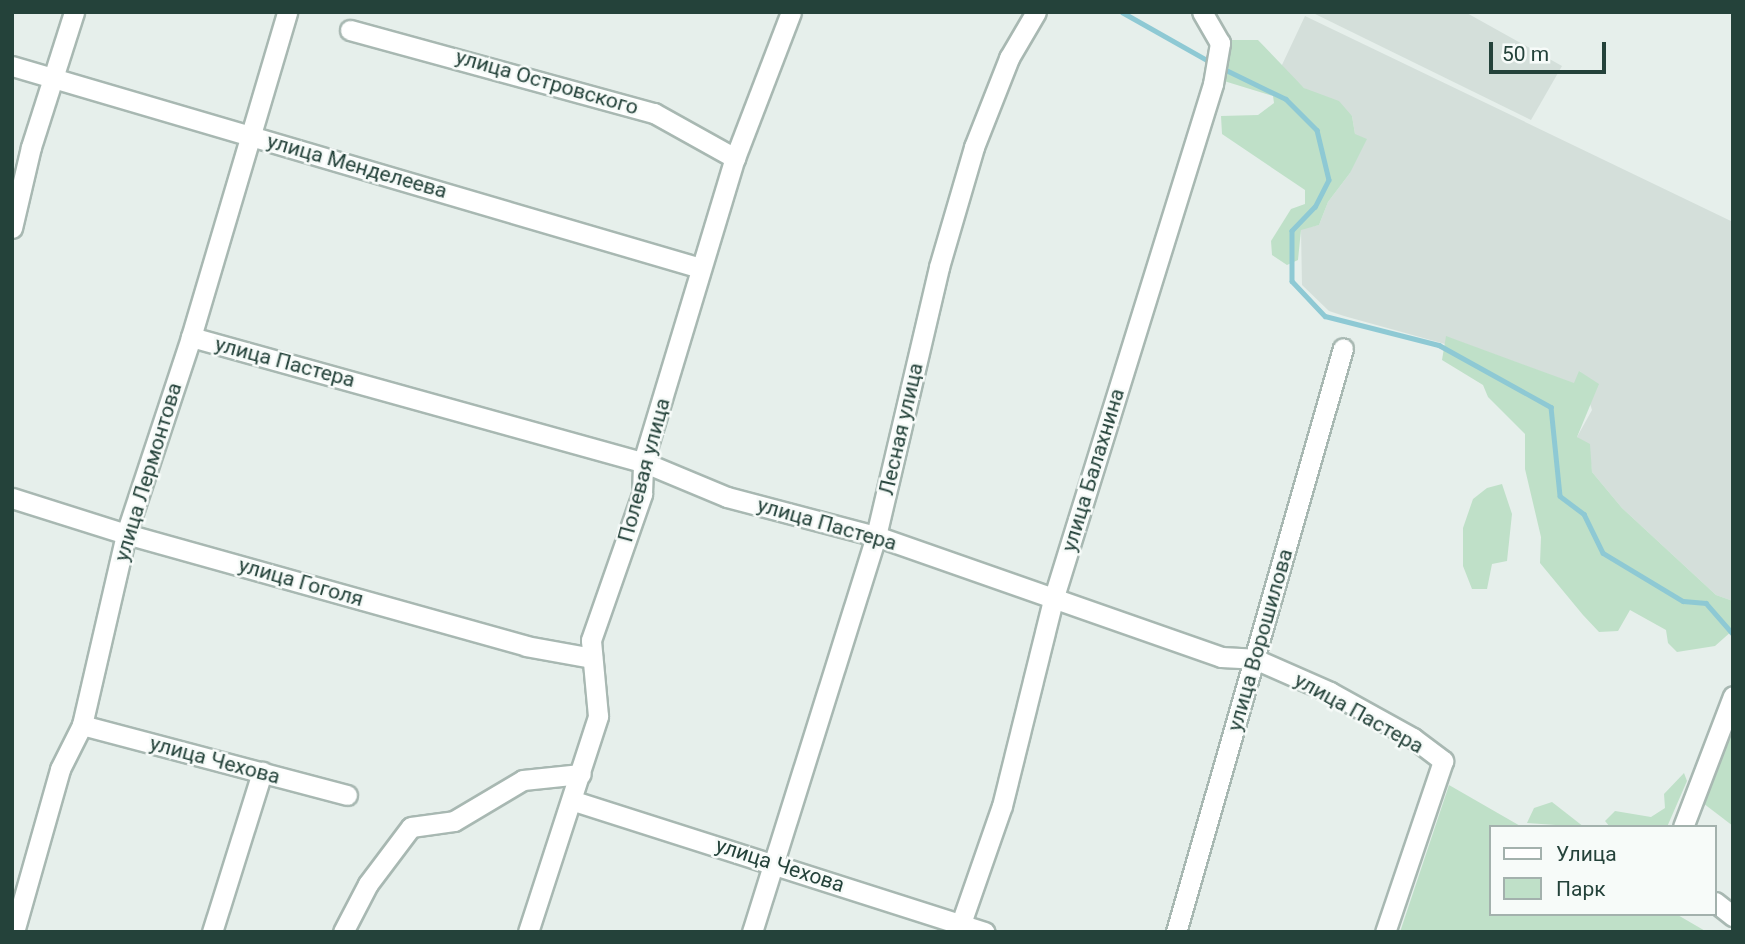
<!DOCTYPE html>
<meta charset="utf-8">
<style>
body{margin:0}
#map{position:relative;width:1745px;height:944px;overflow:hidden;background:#e6efeb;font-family:Roboto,sans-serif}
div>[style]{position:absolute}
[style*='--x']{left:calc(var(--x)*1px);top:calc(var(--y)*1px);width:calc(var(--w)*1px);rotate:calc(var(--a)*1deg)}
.built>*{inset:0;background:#d4dfda}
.green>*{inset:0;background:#bfe0c8}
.stream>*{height:4.5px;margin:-2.25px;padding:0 2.25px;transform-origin:2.25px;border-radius:2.25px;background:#8ec9d4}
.roads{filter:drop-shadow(2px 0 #a8b8b2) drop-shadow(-2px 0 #a8b8b2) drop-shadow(0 2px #a8b8b2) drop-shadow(0 -2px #a8b8b2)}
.minor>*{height:19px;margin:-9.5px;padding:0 9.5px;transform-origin:9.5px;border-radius:9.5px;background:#fff}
span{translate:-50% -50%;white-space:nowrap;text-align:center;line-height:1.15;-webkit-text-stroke:5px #f7fbf9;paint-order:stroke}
.street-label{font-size:21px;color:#24423a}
.frame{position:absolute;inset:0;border:14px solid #24423a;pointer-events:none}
.legend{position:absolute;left:1489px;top:825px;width:228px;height:91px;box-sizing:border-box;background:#f7fbf9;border:2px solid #a3b1ad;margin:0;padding:9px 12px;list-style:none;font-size:21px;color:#24423a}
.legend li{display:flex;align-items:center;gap:14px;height:35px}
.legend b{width:35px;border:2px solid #a3b1ad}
.scale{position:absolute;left:1489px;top:42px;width:117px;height:32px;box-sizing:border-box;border:4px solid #24423a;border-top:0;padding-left:9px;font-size:21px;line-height:24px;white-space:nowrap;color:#24423a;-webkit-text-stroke:5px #f7fbf9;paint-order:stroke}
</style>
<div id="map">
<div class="built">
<i style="clip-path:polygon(1311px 12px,1465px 12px,1562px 66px,1531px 120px)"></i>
<i style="clip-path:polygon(1305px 16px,1733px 222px,1733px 601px,1716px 595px,1622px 508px,1592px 472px,1589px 447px,1577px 437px,1592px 410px,1580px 371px,1575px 384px,1447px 337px,1445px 344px,1344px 316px,1329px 311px,1302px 285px,1301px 229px,1319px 225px,1328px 202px,1350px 173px,1355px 134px,1352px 116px,1304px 88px,1281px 67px)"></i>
</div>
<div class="green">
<i style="clip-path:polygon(1232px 40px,1258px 40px,1304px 88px,1339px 101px,1352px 116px,1355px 134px,1367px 139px,1350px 173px,1328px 202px,1319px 225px,1301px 230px,1298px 260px,1287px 265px,1272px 255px,1271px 241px,1291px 209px,1305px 204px,1305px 190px,1222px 134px,1221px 116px,1258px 115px,1274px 103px,1273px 96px,1224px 81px)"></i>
<i style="clip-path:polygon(1446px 336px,1574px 383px,1579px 371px,1599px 384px,1577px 437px,1590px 444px,1592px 472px,1622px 508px,1716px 595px,1733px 601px,1733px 630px,1715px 646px,1677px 652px,1668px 643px,1666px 630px,1630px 610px,1618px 631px,1599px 632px,1583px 615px,1540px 563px,1541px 537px,1525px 469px,1525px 434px,1488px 397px,1483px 385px,1442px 360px)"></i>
<i style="clip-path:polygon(1502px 484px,1512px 514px,1507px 561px,1492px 564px,1487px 589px,1472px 589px,1463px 566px,1463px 528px,1473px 499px,1487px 488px)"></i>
<i style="clip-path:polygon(1733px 722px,1733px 826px,1699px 800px)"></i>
<i style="clip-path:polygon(1684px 773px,1687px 781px,1667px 827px,1610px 827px,1605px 821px,1615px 811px,1651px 817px,1665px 808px,1664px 794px)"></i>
<i style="clip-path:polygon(1449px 785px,1522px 827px,1491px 827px,1491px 914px,1676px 914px,1707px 932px,1400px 932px)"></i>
<i style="clip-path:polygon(1552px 802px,1584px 827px,1527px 823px,1534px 808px)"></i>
</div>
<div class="stream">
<i style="--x:1122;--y:12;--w:103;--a:29.5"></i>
<i style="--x:1220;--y:67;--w:73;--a:25.9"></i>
<i style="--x:1286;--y:99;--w:44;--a:45"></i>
<i style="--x:1317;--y:130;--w:51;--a:76.5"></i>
<i style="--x:1329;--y:180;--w:30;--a:117"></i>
<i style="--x:1315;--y:207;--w:33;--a:134"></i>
<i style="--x:1292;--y:231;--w:50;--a:90"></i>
<i style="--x:1292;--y:281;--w:48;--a:46.7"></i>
<i style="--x:1325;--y:316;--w:118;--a:14.3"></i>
<i style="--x:1439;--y:345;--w:128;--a:29"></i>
<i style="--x:1551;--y:407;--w:89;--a:84.2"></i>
<i style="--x:1560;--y:496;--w:30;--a:37"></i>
<i style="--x:1584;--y:514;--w:43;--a:64"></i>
<i style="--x:1603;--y:553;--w:93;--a:31"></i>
<i style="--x:1683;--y:601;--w:23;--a:5"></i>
<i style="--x:1706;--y:603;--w:41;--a:48.9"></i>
</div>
<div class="roads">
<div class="minor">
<i style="--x:350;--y:30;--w:315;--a:15.3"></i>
<i style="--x:654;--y:113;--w:93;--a:29.1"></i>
<i style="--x:12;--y:66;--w:717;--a:16.36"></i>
<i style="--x:12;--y:228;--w:83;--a:-76.8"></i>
<i style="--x:31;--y:147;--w:142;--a:-72.3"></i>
<i style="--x:191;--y:337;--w:469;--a:15.5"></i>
<i style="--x:643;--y:462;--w:91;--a:22.6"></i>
<i style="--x:727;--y:497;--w:154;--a:14.7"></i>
<i style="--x:876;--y:536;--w:366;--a:19.3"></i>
<i style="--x:1221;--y:657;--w:34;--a:3"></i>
<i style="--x:1255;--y:659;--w:82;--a:23.7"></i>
<i style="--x:1330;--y:692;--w:95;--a:29"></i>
<i style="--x:1413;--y:738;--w:38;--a:37"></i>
<i style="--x:1443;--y:761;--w:181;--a:108.7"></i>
<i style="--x:12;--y:498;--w:120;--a:17.5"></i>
<i style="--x:126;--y:534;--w:415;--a:15.6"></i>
<i style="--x:526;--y:646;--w:67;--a:10.3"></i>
<i style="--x:82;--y:725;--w:274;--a:14.8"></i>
<i style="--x:574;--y:801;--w:431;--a:17.7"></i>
<i style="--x:1683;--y:827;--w:140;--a:-69.1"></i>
<i style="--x:1715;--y:902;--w:23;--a:38"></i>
<i style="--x:14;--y:932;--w:169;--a:-74.2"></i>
<i style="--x:60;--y:769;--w:49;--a:-63.4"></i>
<i style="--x:82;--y:725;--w:196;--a:-77"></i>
<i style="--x:126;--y:534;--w:207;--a:-71.7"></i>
<i style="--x:191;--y:337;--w:339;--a:-73.5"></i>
<i style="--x:212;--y:932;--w:168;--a:-72.6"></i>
<i style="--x:343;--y:932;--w:54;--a:-62.5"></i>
<i style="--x:368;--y:884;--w:71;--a:-53"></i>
<i style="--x:411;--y:827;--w:43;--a:-7.9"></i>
<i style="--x:454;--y:821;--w:80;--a:-30.7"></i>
<i style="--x:523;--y:780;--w:58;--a:-5.9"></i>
<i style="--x:528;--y:932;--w:227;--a:-72"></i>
<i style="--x:598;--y:716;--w:76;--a:-95.3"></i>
<i style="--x:591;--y:640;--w:155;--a:-70.7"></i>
<i style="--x:642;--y:494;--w:32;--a:-88"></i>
<i style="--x:643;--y:462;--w:318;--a:-73.2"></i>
<i style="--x:735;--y:158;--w:156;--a:-69"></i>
<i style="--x:752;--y:932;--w:415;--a:-72.6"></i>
<i style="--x:876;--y:536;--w:276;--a:-76.8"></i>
<i style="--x:939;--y:267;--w:125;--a:-73.7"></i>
<i style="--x:974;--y:147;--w:96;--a:-68.5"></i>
<i style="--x:1009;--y:58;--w:53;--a:-59.6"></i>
<i style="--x:958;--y:932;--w:133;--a:-70.8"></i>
<i style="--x:1002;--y:806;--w:212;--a:-76.1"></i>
<i style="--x:1053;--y:600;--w:540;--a:-72.77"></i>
<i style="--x:1213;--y:84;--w:42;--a:-80.3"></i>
<i style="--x:1220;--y:43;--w:36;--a:-120"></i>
<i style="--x:1176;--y:932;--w:607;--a:-74.04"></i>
</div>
</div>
<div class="street-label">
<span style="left:547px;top:82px;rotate:16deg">улица Островского</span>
<span style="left:357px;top:166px;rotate:16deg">улица Менделеева</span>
<span style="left:285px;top:362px;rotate:15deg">улица Пастера</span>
<span style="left:901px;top:429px;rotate:-77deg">Лесная улица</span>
<span style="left:644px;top:470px;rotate:-75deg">Полевая улица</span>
<span style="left:1093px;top:470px;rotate:-73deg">улица Балахнина</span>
<span style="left:148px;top:472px;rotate:-73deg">улица Лермонтова</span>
<span style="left:827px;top:524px;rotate:16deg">улица Пастера</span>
<span style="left:301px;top:582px;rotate:16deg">улица Гоголя</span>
<span style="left:1260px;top:640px;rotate:-74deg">улица Ворошилова</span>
<span style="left:1359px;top:713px;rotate:29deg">улица Пастера</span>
<span style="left:215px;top:760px;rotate:15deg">улица Чехова</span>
<span style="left:780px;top:865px;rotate:18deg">улица Чехова</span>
</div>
<div class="frame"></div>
<ul class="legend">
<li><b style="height:9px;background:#fff"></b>Улица</li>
<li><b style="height:19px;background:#bfe0c8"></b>Парк</li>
</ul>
<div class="scale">50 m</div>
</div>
